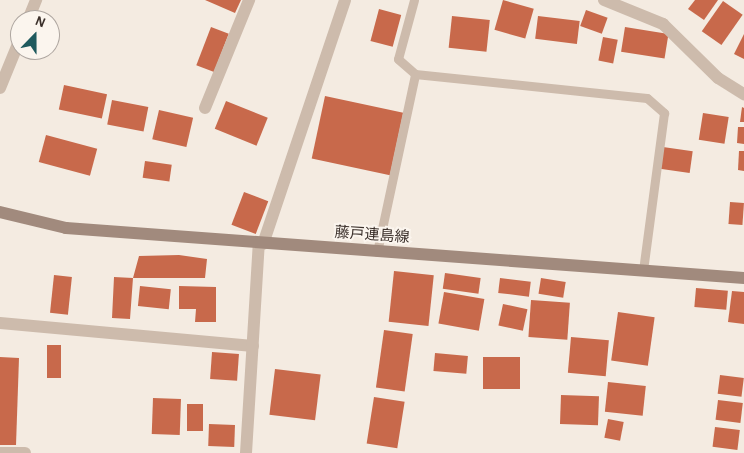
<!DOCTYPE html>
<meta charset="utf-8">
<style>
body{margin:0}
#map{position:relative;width:744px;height:453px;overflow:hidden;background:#f4ebe1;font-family:"Alegreya Sans","Noto Sans JP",sans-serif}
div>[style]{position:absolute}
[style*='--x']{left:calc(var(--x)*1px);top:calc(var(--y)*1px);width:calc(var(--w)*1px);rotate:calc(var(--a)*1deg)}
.building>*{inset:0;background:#c8694b;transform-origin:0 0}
.service>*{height:9px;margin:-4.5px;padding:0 4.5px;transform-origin:4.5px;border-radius:4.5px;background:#cdbbac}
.minor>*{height:12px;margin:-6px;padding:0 6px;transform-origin:6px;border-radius:6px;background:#cdbbac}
.secondary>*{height:12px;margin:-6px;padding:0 6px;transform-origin:6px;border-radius:6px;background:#a18a7d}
span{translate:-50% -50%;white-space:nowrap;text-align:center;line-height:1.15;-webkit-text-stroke:4px #fbf5ee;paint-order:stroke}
.street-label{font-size:15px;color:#3b302b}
.north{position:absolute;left:10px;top:10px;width:50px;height:50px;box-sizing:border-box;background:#fbf5ee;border:1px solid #aea6a0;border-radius:50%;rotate:22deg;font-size:14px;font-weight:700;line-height:20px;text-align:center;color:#3b302b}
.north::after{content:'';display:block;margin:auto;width:18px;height:22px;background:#1f5a5e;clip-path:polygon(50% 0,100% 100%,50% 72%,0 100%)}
</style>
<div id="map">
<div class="building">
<i style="clip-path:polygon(205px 0,241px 0,235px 13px)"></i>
<i style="left:503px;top:0;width:32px;height:31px;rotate:16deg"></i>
<i style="clip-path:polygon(695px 0,718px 0,704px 20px,688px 9px)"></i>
<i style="left:723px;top:1px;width:24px;height:37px;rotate:35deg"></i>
<i style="left:379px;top:9px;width:23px;height:33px;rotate:15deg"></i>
<i style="left:586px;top:10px;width:23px;height:17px;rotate:20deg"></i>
<i style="left:452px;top:16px;width:38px;height:32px;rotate:6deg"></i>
<i style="left:538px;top:16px;width:42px;height:23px;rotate:7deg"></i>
<i style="left:211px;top:27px;width:19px;height:41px;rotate:21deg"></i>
<i style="left:625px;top:27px;width:44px;height:25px;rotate:9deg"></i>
<i style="clip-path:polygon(744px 34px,744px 59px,734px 54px)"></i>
<i style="left:603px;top:37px;width:15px;height:24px;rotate:11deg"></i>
<i style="left:64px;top:85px;width:44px;height:25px;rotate:12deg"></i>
<i style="left:325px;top:96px;width:80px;height:64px;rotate:12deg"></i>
<i style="left:112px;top:100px;width:37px;height:25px;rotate:11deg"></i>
<i style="left:226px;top:101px;width:45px;height:30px;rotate:22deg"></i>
<i style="clip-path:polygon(742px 107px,744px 108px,744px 122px,740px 122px)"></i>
<i style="left:159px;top:110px;width:35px;height:30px;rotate:13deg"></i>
<i style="left:703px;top:113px;width:26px;height:27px;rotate:9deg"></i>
<i style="clip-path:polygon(738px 127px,744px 127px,744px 144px,737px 143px)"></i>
<i style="left:46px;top:135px;width:53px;height:28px;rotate:15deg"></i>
<i style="left:663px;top:147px;width:30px;height:22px;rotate:8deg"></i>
<i style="clip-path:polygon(739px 151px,744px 151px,744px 171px,738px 170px)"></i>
<i style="left:145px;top:161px;width:27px;height:17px;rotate:8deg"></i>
<i style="left:244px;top:192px;width:26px;height:35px;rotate:21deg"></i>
<i style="left:730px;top:202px;width:14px;height:22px;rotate:4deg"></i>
<i style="clip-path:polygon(179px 255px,207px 259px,205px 278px,133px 278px,130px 319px,112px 318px,114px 277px,133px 278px,139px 256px)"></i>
<i style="left:394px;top:271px;width:40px;height:51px;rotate:6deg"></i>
<i style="left:445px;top:273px;width:36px;height:16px;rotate:8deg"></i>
<i style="left:54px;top:275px;width:18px;height:38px;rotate:6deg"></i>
<i style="left:500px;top:278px;width:31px;height:15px;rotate:7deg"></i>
<i style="left:541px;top:278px;width:25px;height:16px;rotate:9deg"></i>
<i style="left:140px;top:286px;width:31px;height:20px;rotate:6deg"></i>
<i style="clip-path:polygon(179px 286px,216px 287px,216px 322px,195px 322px,196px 309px,179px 309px)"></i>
<i style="left:696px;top:288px;width:32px;height:19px;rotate:5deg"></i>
<i style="clip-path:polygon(732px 291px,744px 292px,744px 324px,728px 322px)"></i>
<i style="left:444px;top:292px;width:41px;height:32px;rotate:10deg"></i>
<i style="left:531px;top:300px;width:39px;height:37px;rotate:4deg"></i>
<i style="left:503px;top:304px;width:25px;height:22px;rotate:12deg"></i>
<i style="left:618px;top:312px;width:37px;height:49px;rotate:8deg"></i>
<i style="left:384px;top:330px;width:29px;height:58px;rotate:8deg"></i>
<i style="left:571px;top:337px;width:38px;height:36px;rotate:5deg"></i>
<i style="left:47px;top:345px;width:14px;height:33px"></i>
<i style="left:212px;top:352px;width:27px;height:27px;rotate:4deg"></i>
<i style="left:435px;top:353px;width:33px;height:18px;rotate:5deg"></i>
<i style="clip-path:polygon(0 357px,19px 358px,16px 445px,0 445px)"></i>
<i style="left:520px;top:357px;width:32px;height:37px;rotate:90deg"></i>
<i style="left:275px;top:369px;width:46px;height:46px;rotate:7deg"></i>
<i style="left:720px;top:375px;width:24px;height:19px;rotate:7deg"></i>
<i style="left:608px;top:382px;width:38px;height:30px;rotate:6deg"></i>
<i style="left:561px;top:395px;width:38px;height:29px;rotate:2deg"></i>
<i style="left:374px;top:397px;width:31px;height:47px;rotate:9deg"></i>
<i style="left:153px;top:398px;width:28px;height:36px;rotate:2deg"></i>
<i style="left:718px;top:400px;width:25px;height:20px;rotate:7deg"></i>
<i style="left:187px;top:404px;width:16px;height:27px"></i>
<i style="left:608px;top:419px;width:16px;height:19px;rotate:11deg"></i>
<i style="left:209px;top:424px;width:26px;height:22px;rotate:2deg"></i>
<i style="left:715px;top:427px;width:25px;height:20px;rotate:7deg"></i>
</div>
<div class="service">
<i style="--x:414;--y:0;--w:61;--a:105.2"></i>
<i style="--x:398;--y:59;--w:23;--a:41"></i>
<i style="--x:377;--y:252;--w:182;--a:-77.9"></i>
<i style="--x:415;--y:74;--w:233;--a:5.9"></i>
<i style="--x:647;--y:98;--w:23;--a:41"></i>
<i style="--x:664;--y:113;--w:159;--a:97.6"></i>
</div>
<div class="minor">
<i style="--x:604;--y:0;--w:64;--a:22.1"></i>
<i style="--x:663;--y:24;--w:77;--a:44.5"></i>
<i style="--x:718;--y:78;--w:31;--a:32"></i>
<i style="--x:28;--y:20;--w:22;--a:-68"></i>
<i style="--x:0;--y:88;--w:53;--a:-67.8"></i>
<i style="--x:205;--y:108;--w:117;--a:-67.8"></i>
<i style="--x:263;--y:244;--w:257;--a:-71.4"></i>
<i style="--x:0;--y:323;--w:254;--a:5.2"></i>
<i style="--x:0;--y:453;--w:25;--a:0"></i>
<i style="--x:246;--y:453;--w:210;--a:-86.5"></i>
</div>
<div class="secondary">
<i style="--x:0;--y:212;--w:68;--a:13.6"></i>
<i style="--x:66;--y:228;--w:680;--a:4.22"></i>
</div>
<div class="street-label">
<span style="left:372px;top:235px;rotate:4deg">藤戸連島線</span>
</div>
<div class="north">N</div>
</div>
